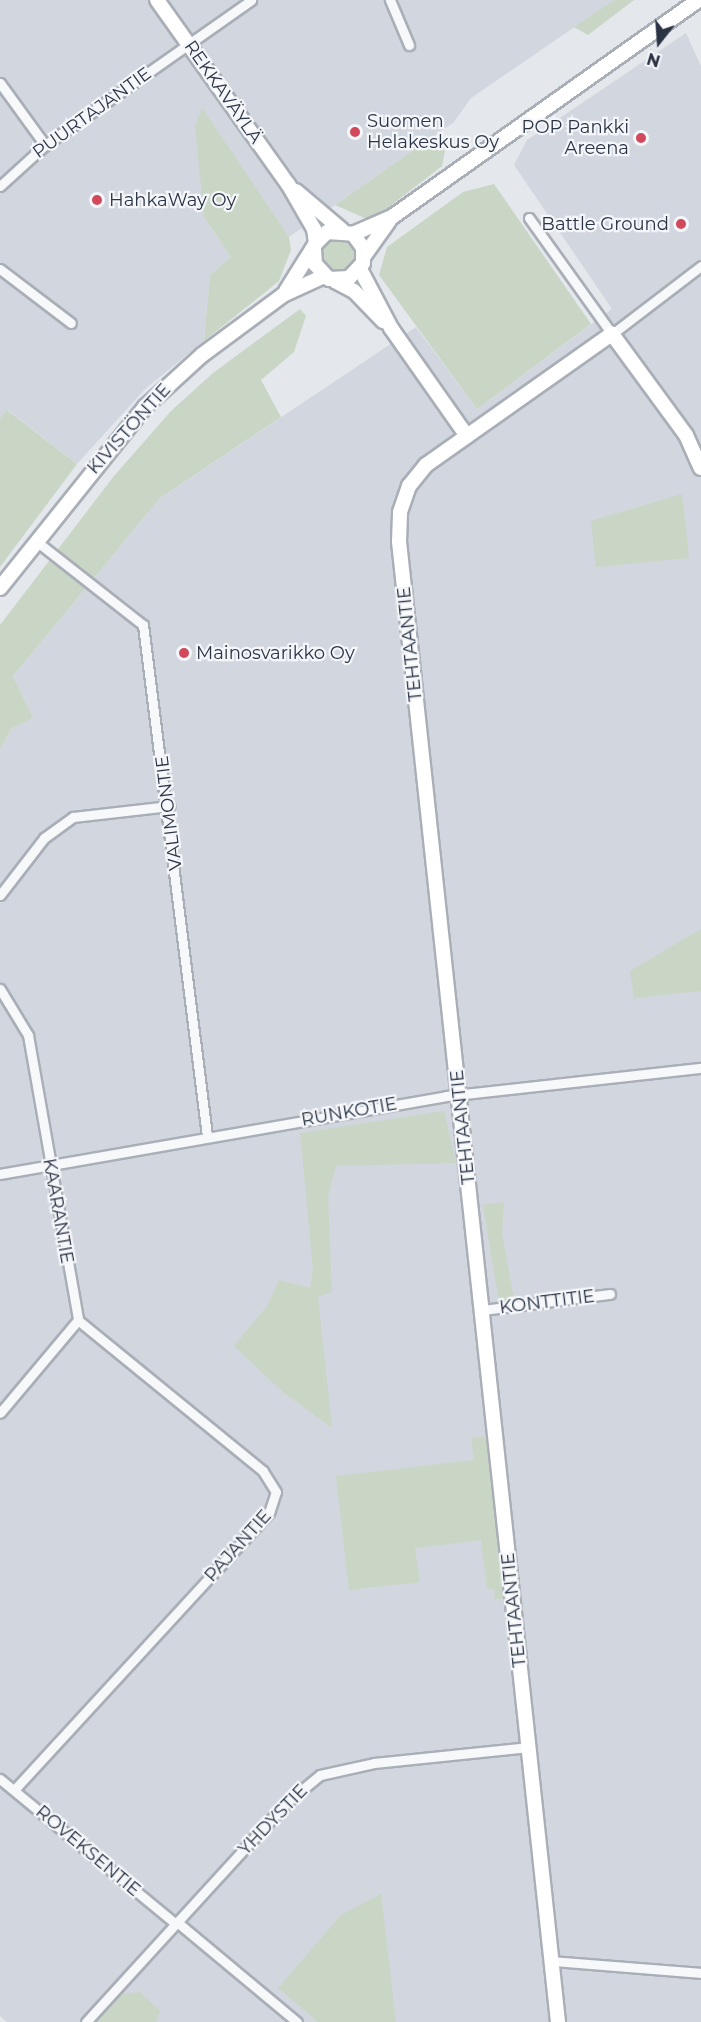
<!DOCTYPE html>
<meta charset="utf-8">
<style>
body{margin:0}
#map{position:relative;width:701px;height:2022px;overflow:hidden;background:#e4e7ec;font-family:Montserrat,sans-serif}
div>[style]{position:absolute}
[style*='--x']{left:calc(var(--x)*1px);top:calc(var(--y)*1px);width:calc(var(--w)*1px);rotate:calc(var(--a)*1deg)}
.built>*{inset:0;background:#d2d6de}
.green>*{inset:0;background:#c9d6c5}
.round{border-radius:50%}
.roads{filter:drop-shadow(2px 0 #a9aeb7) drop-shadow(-2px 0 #a9aeb7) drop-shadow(0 2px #a9aeb7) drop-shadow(0 -2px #a9aeb7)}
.street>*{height:9px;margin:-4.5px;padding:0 4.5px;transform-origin:4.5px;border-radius:4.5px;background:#f7f8fa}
.secondary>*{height:14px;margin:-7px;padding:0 7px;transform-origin:7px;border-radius:7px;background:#fff}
.dots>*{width:16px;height:16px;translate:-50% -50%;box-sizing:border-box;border:3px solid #f4f6f9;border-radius:50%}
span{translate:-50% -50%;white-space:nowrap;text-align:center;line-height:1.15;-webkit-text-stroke:4.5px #f4f6f9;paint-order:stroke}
.street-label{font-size:18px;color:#2b3445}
.poi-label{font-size:18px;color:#2b3445}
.left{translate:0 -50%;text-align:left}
.right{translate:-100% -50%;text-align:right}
.north{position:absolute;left:629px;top:12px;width:60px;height:60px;-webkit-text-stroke:4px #f4f6f9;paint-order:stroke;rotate:197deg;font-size:16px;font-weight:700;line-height:24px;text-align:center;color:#2b3445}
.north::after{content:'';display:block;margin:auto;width:21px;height:27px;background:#2b3445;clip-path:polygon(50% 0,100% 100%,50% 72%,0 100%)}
</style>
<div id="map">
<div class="built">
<i style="clip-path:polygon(0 0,614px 0,471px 98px,454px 122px,289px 237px,201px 109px,204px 217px,231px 257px,210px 275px,204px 341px,145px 389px,77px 464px,8px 410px,0 419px)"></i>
<i style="clip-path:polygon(686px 33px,701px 66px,701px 2022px,7px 2022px,0 2016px,0 750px,11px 729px,33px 718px,13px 676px,160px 498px,416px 327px,477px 409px,612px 309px,514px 165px,527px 140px)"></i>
</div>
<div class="green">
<i style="clip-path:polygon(614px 0,634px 0,588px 35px,574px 27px)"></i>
<i style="clip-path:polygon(202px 108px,289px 237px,291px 250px,279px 281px,204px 341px,210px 275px,231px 257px,204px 217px,195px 126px)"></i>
<i style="clip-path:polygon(435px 135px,445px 151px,442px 166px,376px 217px,367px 219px,335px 205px)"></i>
<i style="clip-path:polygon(494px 184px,591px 324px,477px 409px,379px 275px,387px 247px,463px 192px)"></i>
<i class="round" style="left:322px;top:238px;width:34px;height:34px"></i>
<i style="clip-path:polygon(300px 309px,306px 316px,294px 352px,261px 380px,281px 417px,160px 498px,13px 676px,33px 718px,11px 729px,0 750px,0 625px,114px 476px,171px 411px,213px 373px)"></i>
<i style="clip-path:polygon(7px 410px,77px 464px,0 567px,0 419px)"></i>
<i style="clip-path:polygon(682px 494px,689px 558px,596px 567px,591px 521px)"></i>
<i style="clip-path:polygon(701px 929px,701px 991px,634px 998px,630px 971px)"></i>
<i style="clip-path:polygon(444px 1111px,456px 1163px,336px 1166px,328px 1196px,332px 1292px,318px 1297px,332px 1428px,284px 1393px,234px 1346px,267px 1306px,279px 1280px,310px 1288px,313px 1269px,300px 1133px)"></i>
<i style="clip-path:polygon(504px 1202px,502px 1232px,514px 1300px,499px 1302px,483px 1205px)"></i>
<i style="clip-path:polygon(489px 1436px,508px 1598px,494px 1599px,495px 1590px,487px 1588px,481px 1540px,415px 1548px,420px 1582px,349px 1590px,336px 1476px,474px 1460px,471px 1438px)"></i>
<i style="clip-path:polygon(381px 1894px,396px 2022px,318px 2022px,278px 1988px,341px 1915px)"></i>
<i style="clip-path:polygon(140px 1992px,160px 2011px,156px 2022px,95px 2022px,123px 1994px)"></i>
</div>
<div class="roads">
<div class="street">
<i style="--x:390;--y:0;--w:49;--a:67.1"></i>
<i style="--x:0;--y:83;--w:77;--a:54"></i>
<i style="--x:0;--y:186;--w:61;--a:-42.3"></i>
<i style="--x:45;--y:145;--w:252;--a:-35.1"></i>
<i style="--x:529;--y:218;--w:143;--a:54.4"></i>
<i style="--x:612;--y:334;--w:112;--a:-37.4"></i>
<i style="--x:0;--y:269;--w:89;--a:37.3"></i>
<i style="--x:36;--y:541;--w:136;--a:38.1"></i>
<i style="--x:143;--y:625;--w:515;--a:82.86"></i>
<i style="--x:0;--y:895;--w:72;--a:-52.3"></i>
<i style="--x:44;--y:838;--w:36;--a:-36"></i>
<i style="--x:73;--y:817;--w:97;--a:-6.5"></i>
<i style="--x:0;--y:989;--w:54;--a:58.7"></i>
<i style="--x:28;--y:1035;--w:289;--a:80"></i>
<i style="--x:78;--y:1320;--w:121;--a:130"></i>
<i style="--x:0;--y:1174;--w:453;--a:-9.9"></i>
<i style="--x:446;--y:1096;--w:257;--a:-6.3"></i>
<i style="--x:483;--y:1310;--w:128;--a:-7.2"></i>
<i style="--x:0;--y:1779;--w:228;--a:39.5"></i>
<i style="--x:14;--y:1790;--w:377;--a:-47.4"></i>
<i style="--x:269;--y:1513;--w:22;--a:-72"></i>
<i style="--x:276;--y:1492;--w:25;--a:-122"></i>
<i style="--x:263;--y:1471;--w:239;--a:-140.8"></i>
<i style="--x:177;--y:1922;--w:156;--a:39.8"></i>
<i style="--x:552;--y:1961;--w:149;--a:4.6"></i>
<i style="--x:86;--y:2022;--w:297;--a:-47.6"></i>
<i style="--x:286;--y:1803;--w:44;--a:-39.5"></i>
<i style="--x:320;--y:1775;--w:55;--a:-12.5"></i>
<i style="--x:374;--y:1763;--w:156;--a:-5.9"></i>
</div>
<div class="secondary">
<i style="--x:157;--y:0;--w:226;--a:54.6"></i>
<i style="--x:288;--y:184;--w:52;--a:60"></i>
<i style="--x:314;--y:229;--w:14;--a:82"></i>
<i style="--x:296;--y:191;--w:60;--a:40.3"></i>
<i style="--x:353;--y:234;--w:43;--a:-23.6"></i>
<i style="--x:392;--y:217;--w:375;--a:-35.3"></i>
<i style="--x:364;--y:256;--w:43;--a:-54.5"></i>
<i style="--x:360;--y:269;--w:67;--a:62.3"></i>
<i style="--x:391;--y:328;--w:132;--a:54.9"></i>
<i style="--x:335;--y:281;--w:21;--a:28"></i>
<i style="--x:354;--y:291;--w:42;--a:46"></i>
<i style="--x:286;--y:291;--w:57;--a:-58"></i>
<i style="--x:316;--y:243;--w:16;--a:-45"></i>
<i style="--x:327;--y:232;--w:26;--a:4"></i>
<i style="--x:353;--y:234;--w:17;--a:54"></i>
<i style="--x:363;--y:248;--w:15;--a:90"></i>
<i style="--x:363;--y:263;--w:21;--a:133"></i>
<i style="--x:349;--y:278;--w:20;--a:177"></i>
<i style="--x:329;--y:279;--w:21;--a:-133"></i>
<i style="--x:315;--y:264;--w:15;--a:-94"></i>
<i style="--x:0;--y:588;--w:232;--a:-51.3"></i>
<i style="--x:145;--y:407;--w:77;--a:-42.4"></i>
<i style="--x:202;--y:355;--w:101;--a:-36.5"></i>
<i style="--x:283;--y:295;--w:45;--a:-24.9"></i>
<i style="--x:558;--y:2022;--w:1489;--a:-96.13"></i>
<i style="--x:399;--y:542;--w:30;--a:-88"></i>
<i style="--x:400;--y:512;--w:28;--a:-71"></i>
<i style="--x:409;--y:486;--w:27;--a:-51"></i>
<i style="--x:426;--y:465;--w:228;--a:-35.2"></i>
<i style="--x:612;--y:334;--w:125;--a:53.8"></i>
<i style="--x:686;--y:435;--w:36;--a:66"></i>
</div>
</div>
<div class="dots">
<i style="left:355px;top:132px;background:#d1495b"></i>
<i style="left:641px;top:138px;background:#d1495b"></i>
<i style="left:97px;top:200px;background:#d1495b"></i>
<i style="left:681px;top:224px;background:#d1495b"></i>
<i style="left:184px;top:653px;background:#d1495b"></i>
</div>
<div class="street-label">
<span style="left:223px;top:92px;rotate:55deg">REKKAVÄYLÄ</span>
<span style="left:92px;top:113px;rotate:-36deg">PUURTAJANTIE</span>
<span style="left:129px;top:429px;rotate:-48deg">KIVISTÖNTIE</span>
<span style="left:410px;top:644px;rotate:-96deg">TEHTAANTIE</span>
<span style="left:169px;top:813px;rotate:-97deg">VALIMONTIE</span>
<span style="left:349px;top:1112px;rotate:-10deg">RUNKOTIE</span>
<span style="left:463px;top:1127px;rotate:-96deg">TEHTAANTIE</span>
<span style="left:58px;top:1211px;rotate:80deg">KAARANTIE</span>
<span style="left:547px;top:1302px;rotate:-7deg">KONTTITIE</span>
<span style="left:238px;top:1546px;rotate:-48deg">PAJANTIE</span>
<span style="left:514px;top:1610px;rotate:-96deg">TEHTAANTIE</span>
<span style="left:273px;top:1820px;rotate:-46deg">YHDYSTIE</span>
<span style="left:88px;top:1851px;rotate:40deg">ROVEKSENTIE</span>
</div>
<div class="poi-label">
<span class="left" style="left:367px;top:132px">Suomen<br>Helakeskus Oy</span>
<span class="right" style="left:629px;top:138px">POP Pankki<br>Areena</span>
<span class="left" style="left:109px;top:200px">HahkaWay Oy</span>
<span class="right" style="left:669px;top:224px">Battle Ground</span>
<span class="left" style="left:196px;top:653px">Mainosvarikko Oy</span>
</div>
<div class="north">N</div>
</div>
